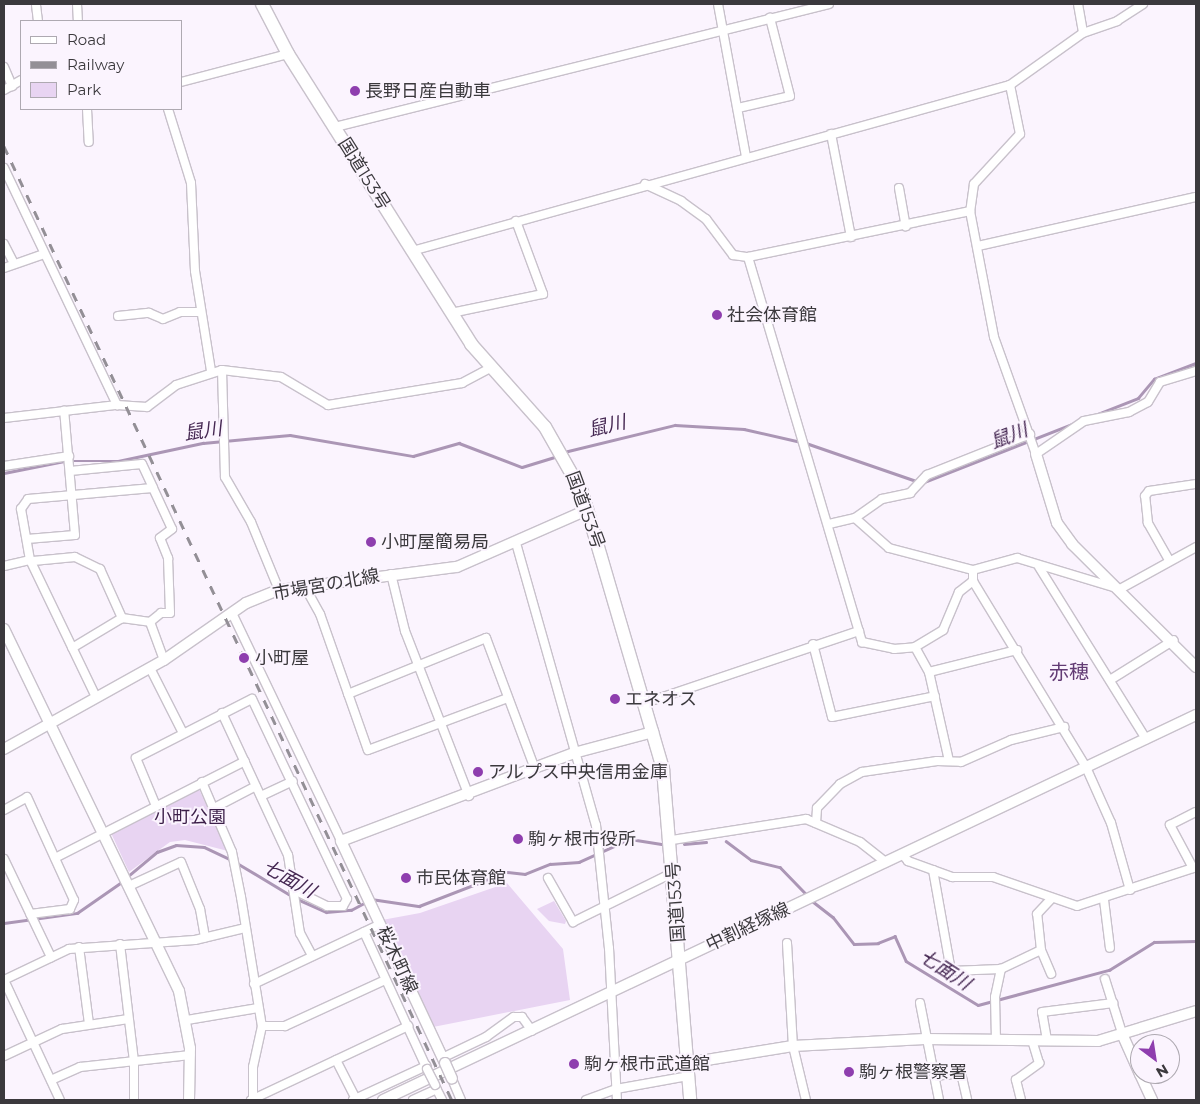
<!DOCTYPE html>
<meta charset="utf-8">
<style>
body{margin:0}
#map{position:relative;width:1200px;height:1104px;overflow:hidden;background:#fbf4fe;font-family:Montserrat,"Noto Sans JP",sans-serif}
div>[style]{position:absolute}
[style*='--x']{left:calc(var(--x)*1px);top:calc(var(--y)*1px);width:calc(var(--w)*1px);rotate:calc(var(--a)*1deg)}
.green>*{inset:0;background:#e8d4f2}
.stream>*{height:2.5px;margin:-1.25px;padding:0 1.25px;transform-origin:1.25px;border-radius:1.25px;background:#ab96b5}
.roads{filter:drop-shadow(1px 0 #c8c1cb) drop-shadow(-1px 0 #c8c1cb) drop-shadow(0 1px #c8c1cb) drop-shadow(0 -1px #c8c1cb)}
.minor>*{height:8px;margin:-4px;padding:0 4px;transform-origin:4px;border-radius:4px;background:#fff}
.tertiary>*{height:10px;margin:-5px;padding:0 5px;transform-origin:5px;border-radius:5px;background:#fff}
.trunk>*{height:12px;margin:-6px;padding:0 6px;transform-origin:6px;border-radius:6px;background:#fff}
.rail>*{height:2.5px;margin-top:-1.25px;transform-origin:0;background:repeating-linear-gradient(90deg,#938f96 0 9px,transparent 0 18px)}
.bridges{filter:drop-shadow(1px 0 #c8c1cb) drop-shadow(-1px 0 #c8c1cb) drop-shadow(0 1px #c8c1cb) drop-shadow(0 -1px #c8c1cb)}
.minor-bridge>*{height:8px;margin:-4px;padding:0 4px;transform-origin:4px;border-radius:4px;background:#fff}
.tertiary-bridge>*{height:10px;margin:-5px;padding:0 5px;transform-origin:5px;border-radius:5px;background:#fff}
.dots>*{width:14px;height:14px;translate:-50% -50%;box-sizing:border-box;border:2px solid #fbf4fe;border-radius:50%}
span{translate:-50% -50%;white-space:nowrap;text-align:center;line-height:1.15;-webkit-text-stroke:4px #fbf4fe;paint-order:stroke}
.poi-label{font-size:18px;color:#3b393d}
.left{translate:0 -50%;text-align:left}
.street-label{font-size:18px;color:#3b393d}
.park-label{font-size:18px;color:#3c1f49}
.water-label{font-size:19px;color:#452752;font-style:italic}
.quarter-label{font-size:20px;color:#623b74}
.frame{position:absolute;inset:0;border:5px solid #3b393d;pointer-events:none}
.legend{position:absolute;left:20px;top:20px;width:162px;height:90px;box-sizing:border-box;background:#fbf4fe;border:1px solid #aea9b1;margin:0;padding:6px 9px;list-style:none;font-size:15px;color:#3b393d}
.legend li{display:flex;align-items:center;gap:10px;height:25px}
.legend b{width:25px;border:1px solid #aea9b1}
.north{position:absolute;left:1130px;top:1034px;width:50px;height:50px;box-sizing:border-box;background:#fbf4fe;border:1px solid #aea9b1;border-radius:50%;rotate:149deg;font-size:14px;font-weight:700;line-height:20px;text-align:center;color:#3b393d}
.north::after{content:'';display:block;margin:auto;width:18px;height:22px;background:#8e3eae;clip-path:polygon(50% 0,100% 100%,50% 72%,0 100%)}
</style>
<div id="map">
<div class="green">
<i style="clip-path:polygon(198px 787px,228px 851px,185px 840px,170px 842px,129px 872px,111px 833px)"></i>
<i style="clip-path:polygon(507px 883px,563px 949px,570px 1000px,433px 1027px,382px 920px,420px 913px)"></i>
<i style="clip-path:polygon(554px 901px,566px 921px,565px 924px,549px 921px,537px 909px)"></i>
</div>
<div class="stream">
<i style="--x:806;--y:443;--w:120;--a:19"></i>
<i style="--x:564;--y:452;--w:114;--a:-13.7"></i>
<i style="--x:675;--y:425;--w:69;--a:3.3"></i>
<i style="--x:744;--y:429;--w:58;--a:12.8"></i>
<i style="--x:4;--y:473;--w:61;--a:-11.3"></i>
<i style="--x:64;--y:461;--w:54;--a:0"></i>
<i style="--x:118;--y:461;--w:87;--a:-12"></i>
<i style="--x:203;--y:443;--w:87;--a:-5.3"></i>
<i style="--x:290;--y:435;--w:125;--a:9.7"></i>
<i style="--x:413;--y:456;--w:48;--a:-15.8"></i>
<i style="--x:459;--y:443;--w:67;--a:20.9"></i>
<i style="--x:522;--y:467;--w:37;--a:-17"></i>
<i style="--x:924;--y:482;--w:230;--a:-21.4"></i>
<i style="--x:1138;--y:398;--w:25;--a:-50"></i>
<i style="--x:1154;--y:379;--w:45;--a:-20.9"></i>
<i style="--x:726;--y:841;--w:31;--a:37"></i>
<i style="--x:751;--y:860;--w:30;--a:14"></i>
<i style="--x:780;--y:867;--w:40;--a:46"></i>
<i style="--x:684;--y:844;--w:22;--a:-5"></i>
<i style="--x:237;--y:863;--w:64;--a:31"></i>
<i style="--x:127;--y:877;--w:39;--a:-40"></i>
<i style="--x:157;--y:852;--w:20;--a:-20"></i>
<i style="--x:176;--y:845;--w:28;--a:4"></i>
<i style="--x:204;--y:847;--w:31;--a:25"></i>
<i style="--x:297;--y:899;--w:32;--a:24"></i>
<i style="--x:326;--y:912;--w:25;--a:-5"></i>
<i style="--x:351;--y:910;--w:17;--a:-28"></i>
<i style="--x:371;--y:899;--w:49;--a:8.3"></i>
<i style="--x:419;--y:906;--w:94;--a:-21.1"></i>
<i style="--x:507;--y:872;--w:18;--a:6"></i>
<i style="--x:525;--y:874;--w:27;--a:-22"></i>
<i style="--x:550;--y:864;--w:29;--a:-4"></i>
<i style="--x:579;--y:862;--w:56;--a:-24.3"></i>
<i style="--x:630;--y:839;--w:33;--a:9"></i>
<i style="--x:811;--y:900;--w:28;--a:38"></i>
<i style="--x:833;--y:917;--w:34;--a:52"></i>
<i style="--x:854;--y:944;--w:24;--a:-2"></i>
<i style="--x:878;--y:943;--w:18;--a:-22"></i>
<i style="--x:895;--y:936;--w:27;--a:66"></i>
<i style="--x:906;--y:961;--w:84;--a:31.4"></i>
<i style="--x:978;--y:1005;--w:136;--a:-15"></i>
<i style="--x:1109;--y:970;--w:53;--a:-31.9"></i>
<i style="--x:1154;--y:942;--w:42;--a:-1.4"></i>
<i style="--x:4;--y:923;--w:74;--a:-7.8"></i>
<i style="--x:77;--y:913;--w:56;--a:-34.8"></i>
</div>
<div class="roads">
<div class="minor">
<i style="--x:77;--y:4;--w:17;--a:87"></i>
<i style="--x:718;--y:4;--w:155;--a:79.6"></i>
<i style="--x:1078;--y:4;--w:29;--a:80"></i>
<i style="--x:36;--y:5;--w:16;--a:83"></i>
<i style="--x:4;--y:67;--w:21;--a:67"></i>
<i style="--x:181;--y:82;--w:111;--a:-14.7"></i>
<i style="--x:1010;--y:85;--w:50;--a:78.5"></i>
<i style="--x:1020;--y:134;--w:68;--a:132.6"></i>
<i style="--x:974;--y:184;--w:27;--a:98"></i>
<i style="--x:970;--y:211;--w:128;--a:79.2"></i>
<i style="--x:994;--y:337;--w:124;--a:70.3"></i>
<i style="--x:1036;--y:454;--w:58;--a:-34.5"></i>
<i style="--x:1084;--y:421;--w:46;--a:-11.3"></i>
<i style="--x:1129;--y:412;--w:21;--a:-28"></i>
<i style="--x:1148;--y:402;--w:23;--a:-59"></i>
<i style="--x:1160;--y:382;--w:38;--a:-17"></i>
<i style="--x:4;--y:90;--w:20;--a:-30"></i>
<i style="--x:738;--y:108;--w:53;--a:-13"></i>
<i style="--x:790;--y:96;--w:81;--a:-104.4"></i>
<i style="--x:87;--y:109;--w:33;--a:87"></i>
<i style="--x:168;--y:109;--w:77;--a:72.7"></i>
<i style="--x:191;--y:183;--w:88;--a:87.4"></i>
<i style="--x:195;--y:271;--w:101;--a:80.9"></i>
<i style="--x:335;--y:127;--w:509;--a:-13.98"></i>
<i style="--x:831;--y:134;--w:105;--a:79"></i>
<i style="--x:4;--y:168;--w:263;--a:64.5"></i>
<i style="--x:645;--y:184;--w:40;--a:25"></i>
<i style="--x:681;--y:201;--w:31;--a:36"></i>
<i style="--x:706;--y:219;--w:45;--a:53.1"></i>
<i style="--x:733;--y:255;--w:15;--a:8"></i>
<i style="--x:748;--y:257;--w:227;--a:-11.7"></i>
<i style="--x:899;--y:188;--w:39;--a:80"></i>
<i style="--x:4;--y:244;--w:22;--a:63"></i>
<i style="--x:978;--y:246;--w:223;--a:-12.7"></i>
<i style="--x:412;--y:251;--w:621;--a:-15.51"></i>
<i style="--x:1010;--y:85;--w:90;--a:-35.5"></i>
<i style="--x:1083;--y:33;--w:36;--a:-19"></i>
<i style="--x:1117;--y:21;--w:31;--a:-33"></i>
<i style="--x:748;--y:257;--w:402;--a:73.5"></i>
<i style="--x:862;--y:642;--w:33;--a:12"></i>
<i style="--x:894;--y:649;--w:21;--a:-5"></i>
<i style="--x:915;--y:647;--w:33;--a:-31"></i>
<i style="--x:943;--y:630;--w:41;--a:-67.2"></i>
<i style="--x:959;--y:592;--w:18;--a:-38"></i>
<i style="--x:4;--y:268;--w:42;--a:-19.3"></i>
<i style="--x:451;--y:313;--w:94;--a:-11.7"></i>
<i style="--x:543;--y:294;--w:78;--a:-110.3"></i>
<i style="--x:118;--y:316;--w:31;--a:-6"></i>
<i style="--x:149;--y:313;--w:15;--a:23"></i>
<i style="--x:163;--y:319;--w:18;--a:-22"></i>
<i style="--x:180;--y:312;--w:21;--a:0"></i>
<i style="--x:222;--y:370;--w:107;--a:88.4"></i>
<i style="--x:225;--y:477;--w:52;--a:60"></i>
<i style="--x:251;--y:522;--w:74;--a:67.6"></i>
<i style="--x:4;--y:418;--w:114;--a:-6.6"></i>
<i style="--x:117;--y:405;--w:30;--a:4"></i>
<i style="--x:147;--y:407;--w:36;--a:-37"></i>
<i style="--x:176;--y:385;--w:48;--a:-18.1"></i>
<i style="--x:222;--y:370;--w:59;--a:6.8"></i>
<i style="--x:281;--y:377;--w:55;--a:30.8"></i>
<i style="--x:328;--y:405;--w:136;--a:-9.3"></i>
<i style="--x:462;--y:383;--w:32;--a:-28"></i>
<i style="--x:4;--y:466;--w:66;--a:-8.7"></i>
<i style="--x:70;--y:471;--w:72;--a:-5.6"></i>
<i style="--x:142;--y:464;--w:26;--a:65"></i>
<i style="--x:855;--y:518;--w:45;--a:41.4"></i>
<i style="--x:889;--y:548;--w:87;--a:14.7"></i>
<i style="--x:829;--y:524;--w:27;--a:-13"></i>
<i style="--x:855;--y:518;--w:33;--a:-35"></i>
<i style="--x:882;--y:499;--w:29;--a:-12"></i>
<i style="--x:910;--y:493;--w:25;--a:-47"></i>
<i style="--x:927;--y:475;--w:111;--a:-21.7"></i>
<i style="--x:27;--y:539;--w:48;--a:-4.8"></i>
<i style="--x:75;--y:535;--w:125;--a:-95"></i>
<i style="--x:516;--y:543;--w:293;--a:74.2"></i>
<i style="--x:596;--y:825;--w:124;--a:84"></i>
<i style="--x:609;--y:948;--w:152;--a:87"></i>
<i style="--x:1169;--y:560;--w:43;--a:-119.6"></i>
<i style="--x:1148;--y:523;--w:27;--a:-96"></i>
<i style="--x:1145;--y:496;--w:6;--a:-51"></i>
<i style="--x:1149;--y:491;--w:48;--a:-8.5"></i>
<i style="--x:33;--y:561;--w:42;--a:-5.4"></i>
<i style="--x:75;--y:557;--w:28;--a:26"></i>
<i style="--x:100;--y:569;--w:54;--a:65.8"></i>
<i style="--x:122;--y:618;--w:58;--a:149"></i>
<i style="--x:4;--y:566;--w:27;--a:-13"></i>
<i style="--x:1039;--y:567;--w:203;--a:58.1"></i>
<i style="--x:391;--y:574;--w:59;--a:76.2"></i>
<i style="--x:405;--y:631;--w:177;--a:68.8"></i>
<i style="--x:305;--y:587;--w:31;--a:61"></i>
<i style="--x:320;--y:614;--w:144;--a:70.6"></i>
<i style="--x:368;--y:750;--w:149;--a:-20.4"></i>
<i style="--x:232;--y:613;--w:253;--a:64.4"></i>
<i style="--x:122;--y:618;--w:28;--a:8"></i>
<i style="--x:813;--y:644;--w:75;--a:75.4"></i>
<i style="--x:832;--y:717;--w:105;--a:-11.5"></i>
<i style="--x:915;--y:647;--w:29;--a:61"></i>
<i style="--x:929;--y:672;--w:91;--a:77.3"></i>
<i style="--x:150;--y:668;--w:73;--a:63.1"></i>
<i style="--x:929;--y:672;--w:91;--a:-14"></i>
<i style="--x:1110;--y:680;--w:75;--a:-32"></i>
<i style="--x:348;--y:694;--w:149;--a:-22.1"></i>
<i style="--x:486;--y:638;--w:140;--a:69.5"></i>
<i style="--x:96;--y:697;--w:152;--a:-115.7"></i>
<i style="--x:30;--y:560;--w:52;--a:-100"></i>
<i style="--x:21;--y:509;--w:12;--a:-55"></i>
<i style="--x:28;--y:499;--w:125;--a:-5"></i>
<i style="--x:153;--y:488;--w:45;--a:65.1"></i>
<i style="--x:172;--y:529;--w:15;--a:143"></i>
<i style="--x:160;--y:538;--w:22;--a:68"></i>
<i style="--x:168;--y:558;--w:55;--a:87.9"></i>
<i style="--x:170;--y:613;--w:9;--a:180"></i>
<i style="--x:161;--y:613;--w:14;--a:141"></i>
<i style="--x:150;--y:622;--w:40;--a:69.8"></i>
<i style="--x:645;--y:703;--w:226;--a:-18.6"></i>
<i style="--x:222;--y:713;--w:157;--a:65.1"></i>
<i style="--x:288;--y:855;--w:79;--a:81.3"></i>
<i style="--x:300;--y:933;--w:26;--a:62"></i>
<i style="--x:202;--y:782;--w:76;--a:66.8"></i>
<i style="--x:232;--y:852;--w:46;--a:78.7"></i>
<i style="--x:241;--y:897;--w:131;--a:80.8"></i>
<i style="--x:262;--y:1026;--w:42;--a:102.4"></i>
<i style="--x:253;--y:1067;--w:32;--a:90"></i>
<i style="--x:261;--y:796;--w:35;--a:-25"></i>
<i style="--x:156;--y:806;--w:52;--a:-112.6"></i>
<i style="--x:136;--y:758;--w:130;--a:-27"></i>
<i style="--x:252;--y:699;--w:221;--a:64.6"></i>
<i style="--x:347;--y:899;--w:8;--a:120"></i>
<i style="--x:343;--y:906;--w:16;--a:180"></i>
<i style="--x:327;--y:906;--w:37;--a:-154"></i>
<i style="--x:214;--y:808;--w:47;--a:-27.6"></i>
<i style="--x:4;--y:810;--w:26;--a:-29"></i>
<i style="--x:27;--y:797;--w:113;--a:65.5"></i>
<i style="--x:74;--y:900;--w:10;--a:114"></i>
<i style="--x:70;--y:909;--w:40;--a:172.9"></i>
<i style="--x:816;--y:823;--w:15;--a:-86"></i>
<i style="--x:817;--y:808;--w:33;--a:-46"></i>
<i style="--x:840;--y:784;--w:25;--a:-29"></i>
<i style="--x:862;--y:772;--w:76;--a:-8.3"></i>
<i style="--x:937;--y:761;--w:24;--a:2"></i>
<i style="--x:961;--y:762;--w:55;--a:-23.7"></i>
<i style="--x:1011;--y:740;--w:55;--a:-13.8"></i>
<i style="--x:672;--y:840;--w:136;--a:-8.9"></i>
<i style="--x:806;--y:819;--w:59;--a:23.1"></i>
<i style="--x:860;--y:842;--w:33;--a:38"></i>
<i style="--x:903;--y:855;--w:8;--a:50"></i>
<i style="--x:908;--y:861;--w:47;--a:20"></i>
<i style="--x:952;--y:877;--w:41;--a:0"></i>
<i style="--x:993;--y:877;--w:89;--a:19"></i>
<i style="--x:1077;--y:906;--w:125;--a:-18.1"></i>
<i style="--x:55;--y:858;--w:213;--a:-27"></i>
<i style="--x:4;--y:859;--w:109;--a:64.4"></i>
<i style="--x:1193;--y:868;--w:49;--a:-118.1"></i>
<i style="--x:1170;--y:825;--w:29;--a:-27"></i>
<i style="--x:933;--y:870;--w:103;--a:79.9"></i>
<i style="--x:951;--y:971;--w:50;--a:-2.3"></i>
<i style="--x:548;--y:878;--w:51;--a:60.4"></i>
<i style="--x:573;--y:922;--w:113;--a:-26.3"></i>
<i style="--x:129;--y:886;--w:57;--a:-24.8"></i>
<i style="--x:181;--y:862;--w:51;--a:68"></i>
<i style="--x:200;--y:909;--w:29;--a:80"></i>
<i style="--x:1130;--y:890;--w:70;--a:-105.8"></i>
<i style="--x:1111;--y:823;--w:61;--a:-114.1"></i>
<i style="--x:1086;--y:767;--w:218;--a:-121.3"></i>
<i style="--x:973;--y:581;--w:11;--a:-90"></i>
<i style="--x:973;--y:570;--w:46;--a:-15.3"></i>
<i style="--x:1017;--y:558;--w:108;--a:16.8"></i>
<i style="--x:1120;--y:589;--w:87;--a:-28.9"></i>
<i style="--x:1104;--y:900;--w:48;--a:82.9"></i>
<i style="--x:364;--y:932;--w:151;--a:65.3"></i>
<i style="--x:787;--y:943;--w:103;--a:86.7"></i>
<i style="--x:793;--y:1046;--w:56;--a:76.5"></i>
<i style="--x:120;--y:944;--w:118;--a:83.2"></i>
<i style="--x:134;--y:1061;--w:39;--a:90"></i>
<i style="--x:79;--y:947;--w:78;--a:82.6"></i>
<i style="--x:1041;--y:950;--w:26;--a:67"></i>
<i style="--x:1105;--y:979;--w:60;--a:72.5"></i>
<i style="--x:4;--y:980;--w:72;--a:-25.5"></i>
<i style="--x:69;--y:949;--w:126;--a:-4.1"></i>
<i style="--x:195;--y:940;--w:51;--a:-13.5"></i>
<i style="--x:4;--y:980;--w:132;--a:65"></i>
<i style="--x:254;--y:984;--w:140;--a:-25.3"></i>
<i style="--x:920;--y:1003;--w:99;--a:78.9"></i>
<i style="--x:187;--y:1020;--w:72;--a:-9.6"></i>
<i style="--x:262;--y:1026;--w:23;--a:0"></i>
<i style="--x:285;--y:1026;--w:110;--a:-24.7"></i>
<i style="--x:996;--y:1040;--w:43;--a:-91.3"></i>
<i style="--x:995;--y:997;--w:29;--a:-78"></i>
<i style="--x:1001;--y:969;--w:44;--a:-25.4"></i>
<i style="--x:1041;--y:950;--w:36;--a:-96"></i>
<i style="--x:1037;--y:914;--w:22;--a:-47"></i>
<i style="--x:1047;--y:1040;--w:28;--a:-100"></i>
<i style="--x:1042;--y:1012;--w:72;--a:-7.2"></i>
<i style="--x:4;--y:1056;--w:64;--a:-25"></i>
<i style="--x:62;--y:1029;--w:67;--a:-8.6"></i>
<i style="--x:442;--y:1058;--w:49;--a:-25.5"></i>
<i style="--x:486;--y:1037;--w:34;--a:-36"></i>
<i style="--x:514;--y:1017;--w:8;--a:0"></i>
<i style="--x:522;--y:1017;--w:17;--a:54"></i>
<i style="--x:336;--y:1060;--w:44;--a:62.9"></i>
<i style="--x:934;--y:1076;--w:27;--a:-6"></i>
<i style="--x:961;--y:1073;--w:28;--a:77"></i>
<i style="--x:452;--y:1079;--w:23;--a:67"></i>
<i style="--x:51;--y:1080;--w:32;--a:-24"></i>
<i style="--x:80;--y:1067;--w:111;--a:-6.2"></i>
<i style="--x:435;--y:1086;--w:16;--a:63"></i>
<i style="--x:251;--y:1100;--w:174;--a:-25.2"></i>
<i style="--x:353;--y:1100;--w:81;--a:-25"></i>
<i style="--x:413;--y:1100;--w:26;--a:-25"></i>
<i style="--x:586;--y:1100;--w:32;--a:-20"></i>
<i style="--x:616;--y:1089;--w:73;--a:-10.2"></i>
<i style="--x:1021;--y:1100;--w:21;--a:-104"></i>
<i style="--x:1016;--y:1080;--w:29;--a:-36"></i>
<i style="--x:1039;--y:1063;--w:24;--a:-107"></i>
</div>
<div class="tertiary">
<i style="--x:1036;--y:454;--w:72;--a:73.1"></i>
<i style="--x:1057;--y:523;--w:26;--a:54"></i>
<i style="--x:1072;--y:544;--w:175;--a:44.8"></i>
<i style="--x:4;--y:629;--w:402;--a:64.2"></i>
<i style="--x:179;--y:991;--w:58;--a:79.1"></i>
<i style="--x:190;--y:1048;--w:52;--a:91.1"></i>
<i style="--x:4;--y:749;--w:183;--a:-29.1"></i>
<i style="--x:164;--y:660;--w:100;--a:-34.8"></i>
<i style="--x:246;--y:603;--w:35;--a:-22"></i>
<i style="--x:279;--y:590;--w:179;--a:-7.4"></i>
<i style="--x:457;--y:567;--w:142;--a:-23.7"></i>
<i style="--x:1123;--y:1036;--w:42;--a:65.9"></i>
<i style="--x:445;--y:1063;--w:245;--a:-115.1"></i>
<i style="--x:341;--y:841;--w:249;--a:-20.7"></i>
<i style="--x:574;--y:753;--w:82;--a:-14.9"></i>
<i style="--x:688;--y:1063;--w:106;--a:-9.2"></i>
<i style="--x:793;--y:1046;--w:132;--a:-3"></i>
<i style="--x:925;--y:1039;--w:173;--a:0.7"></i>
<i style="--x:1098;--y:1041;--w:102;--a:-17"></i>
<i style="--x:1140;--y:1074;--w:29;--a:65"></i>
<i style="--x:383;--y:1100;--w:900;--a:-25.34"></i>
</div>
<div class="trunk">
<i style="--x:262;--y:4;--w:56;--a:62.5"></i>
<i style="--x:288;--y:54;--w:343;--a:57.7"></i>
<i style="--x:471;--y:344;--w:111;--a:48.3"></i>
<i style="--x:545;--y:427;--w:75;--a:60.4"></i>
<i style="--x:582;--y:492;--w:289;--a:73.7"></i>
<i style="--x:663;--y:769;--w:332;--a:85.3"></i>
</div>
</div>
<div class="rail">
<i style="--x:4;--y:146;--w:1054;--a:64.85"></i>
</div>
<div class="bridges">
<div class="minor-bridge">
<i style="--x:427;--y:1069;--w:18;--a:63"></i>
</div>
<div class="tertiary-bridge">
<i style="--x:445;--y:1063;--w:17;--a:66"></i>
</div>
</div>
<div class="dots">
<i style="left:355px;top:91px;background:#8e3eae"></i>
<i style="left:717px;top:315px;background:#8e3eae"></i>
<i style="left:371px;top:542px;background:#8e3eae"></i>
<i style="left:244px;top:658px;background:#8e3eae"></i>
<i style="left:615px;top:699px;background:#8e3eae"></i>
<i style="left:478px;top:772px;background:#8e3eae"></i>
<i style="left:518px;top:839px;background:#8e3eae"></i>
<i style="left:406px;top:878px;background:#8e3eae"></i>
<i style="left:574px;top:1064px;background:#8e3eae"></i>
<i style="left:849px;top:1072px;background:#8e3eae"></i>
</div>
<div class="poi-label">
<span class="left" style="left:365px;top:91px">長野日産自動車</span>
<span class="left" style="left:727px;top:315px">社会体育館</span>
<span class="left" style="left:381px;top:542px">小町屋簡易局</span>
<span class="left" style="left:255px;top:658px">小町屋</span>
<span class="left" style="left:625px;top:699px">エネオス</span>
<span class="left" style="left:488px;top:772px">アルプス中央信用金庫</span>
<span class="left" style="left:528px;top:839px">駒ヶ根市役所</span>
<span class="left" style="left:416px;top:878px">市民体育館</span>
<span class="left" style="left:584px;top:1064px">駒ヶ根市武道館</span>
<span class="left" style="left:859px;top:1072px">駒ヶ根警察署</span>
</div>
<div class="street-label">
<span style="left:364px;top:174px;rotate:58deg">国道153号</span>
<span style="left:585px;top:510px;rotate:70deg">国道153号</span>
<span style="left:326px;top:585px;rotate:-10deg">市場宮の北線</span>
<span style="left:676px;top:902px;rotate:-94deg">国道153号</span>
<span style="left:748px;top:927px;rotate:-25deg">中割経塚線</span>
<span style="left:397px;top:960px;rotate:65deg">桜木町線</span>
</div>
<div class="park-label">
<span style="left:190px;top:817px">小町公園</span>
</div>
<div class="water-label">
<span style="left:607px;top:426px;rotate:-13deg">鼠川</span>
<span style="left:203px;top:431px;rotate:-8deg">鼠川</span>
<span style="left:1009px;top:436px;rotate:-21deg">鼠川</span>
<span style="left:289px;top:879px;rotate:29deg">七面川</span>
<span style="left:945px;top:970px;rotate:33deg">七面川</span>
</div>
<div class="quarter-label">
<span style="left:1069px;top:672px">赤穂</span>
</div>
<div class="frame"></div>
<ul class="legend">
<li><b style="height:6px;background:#fff"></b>Road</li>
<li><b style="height:6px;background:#938f96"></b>Railway</li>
<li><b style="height:14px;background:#e8d4f2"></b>Park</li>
</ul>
<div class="north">N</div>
</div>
